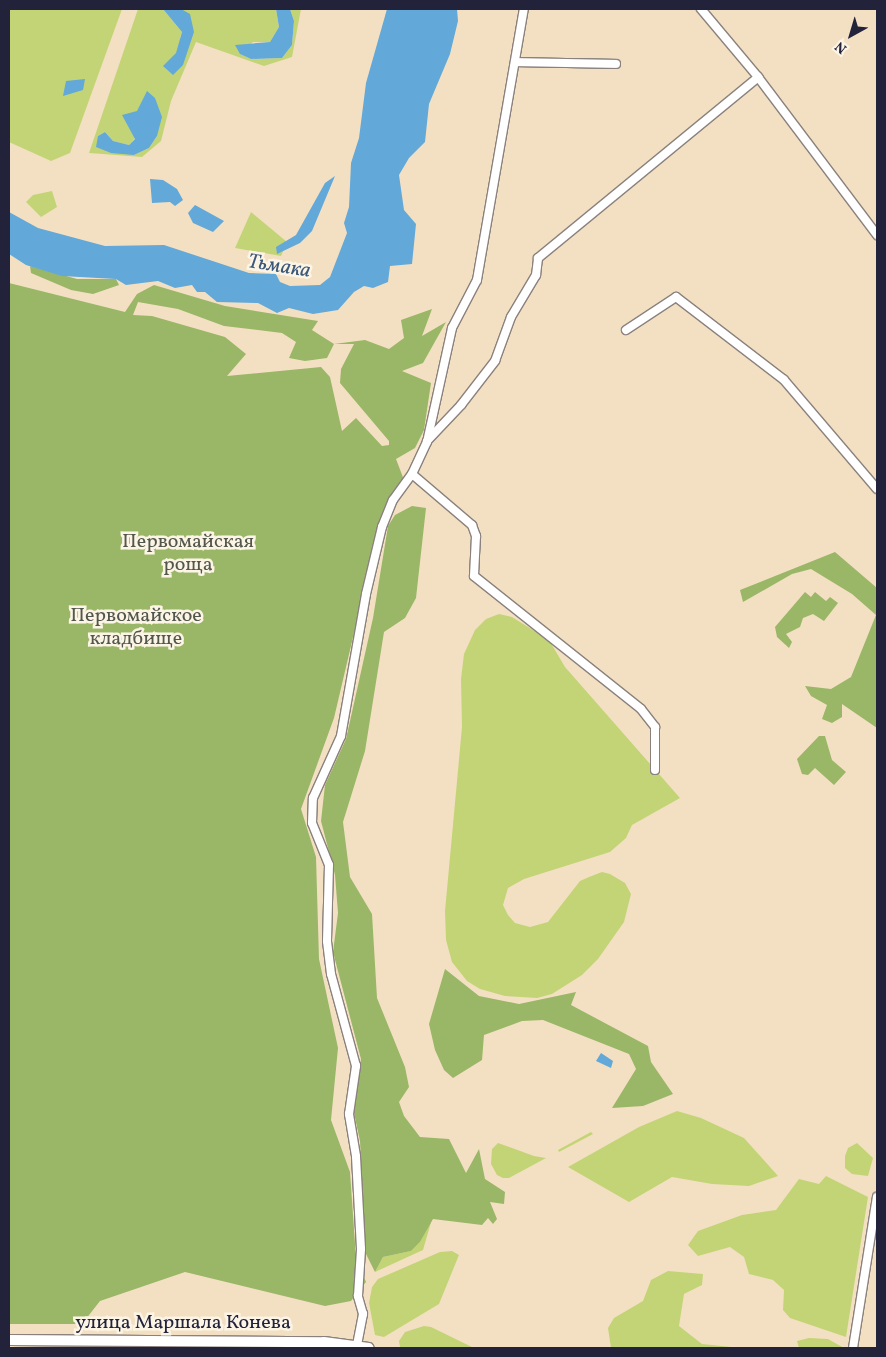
<!DOCTYPE html>
<meta charset="utf-8">
<style>
body{margin:0}
#map{position:relative;width:886px;height:1357px;overflow:hidden;background:#f3e0c2;font-family:Vollkorn,serif}
div>[style]{position:absolute}
[style*='--x']{left:calc(var(--x)*1px);top:calc(var(--y)*1px);width:calc(var(--w)*1px);rotate:calc(var(--a)*1deg)}
.green>*{inset:0;background:#c3d476}
.forest>*{inset:0;background:#9ab667}
.water>*{inset:0;background:#62a8d8}
.roads{filter:drop-shadow(1px 0 #8a817e) drop-shadow(-1px 0 #8a817e) drop-shadow(0 1px #8a817e) drop-shadow(0 -1px #8a817e)}
.minor>*{height:8px;margin:-4px;padding:0 4px;transform-origin:4px;border-radius:4px;background:#fff}
.major>*{height:10px;margin:-5px;padding:0 5px;transform-origin:5px;border-radius:5px;background:#fff}
span{translate:-50% -50%;white-space:nowrap;text-align:center;line-height:1.15;-webkit-text-stroke:5px #fcf5e5;paint-order:stroke}
.park-label{font-size:20px;color:#52574d}
.street-label{font-size:20px;color:#22223b}
.water-label{font-size:21px;color:#3c587a;font-style:italic}
.frame{position:absolute;inset:0;border:10px solid #22223b;pointer-events:none}
.north{position:absolute;left:826px;top:10px;width:50px;height:50px;-webkit-text-stroke:4px #fcf5e5;paint-order:stroke;rotate:219deg;font-size:14px;font-weight:700;line-height:20px;text-align:center;color:#22223b}
.north::after{content:'';display:block;margin:auto;width:18px;height:22px;background:#22223b;clip-path:polygon(50% 0,100% 100%,50% 72%,0 100%)}
</style>
<div id="map">
<div class="green">
<i style="clip-path:polygon(9px 9px,122px 9px,70px 153px,51px 161px,9px 142px)"></i>
<i style="clip-path:polygon(evenodd,138px 9px,163px 9px,182px 32px,180px 38px,194px 32px,177px 9px,276px 9px,279px 27px,270px 42px,253px 42px,240px 54px,251px 59px,282px 58px,292px 45px,294px 21px,290px 9px,301px 9px,292px 57px,264px 66px,196px 42px,171px 101px,161px 141px,142px 157px,89px 153px,138px 9px,105px 132px,113px 141px,129px 145px,135px 138px,157px 136px,149px 148px,134px 155px,98px 136px,105px 132px)"></i>
<i style="clip-path:polygon(52px 191px,57px 207px,41px 217px,26px 202px,33px 195px)"></i>
<i style="clip-path:polygon(251px 212px,287px 242px,281px 256px,235px 248px)"></i>
<i style="clip-path:polygon(499px 614px,512px 617px,549px 640px,565px 667px,680px 798px,632px 825px,626px 838px,610px 852px,524px 879px,508px 888px,503px 905px,508px 915px,515px 923px,530px 927px,548px 922px,580px 881px,589px 877px,602px 872px,610px 874px,625px 883px,631px 894px,624px 922px,598px 959px,582px 975px,552px 994px,537px 998px,505px 996px,480px 989px,467px 981px,452px 962px,446px 940px,445px 911px,462px 727px,461px 679px,464px 654px,475px 630px,486px 619px)"></i>
<i style="clip-path:polygon(677px 1111px,701px 1118px,744px 1138px,778px 1176px,749px 1186px,712px 1184px,672px 1177px,629px 1202px,568px 1167px,639px 1127px)"></i>
<i style="clip-path:polygon(591px 1132px,593px 1134px,559px 1152px,558px 1150px)"></i>
<i style="clip-path:polygon(498px 1143px,534px 1156px,546px 1158px,509px 1178px,503px 1178px,497px 1175px,491px 1164px,492px 1149px)"></i>
<i style="clip-path:polygon(857px 1143px,873px 1158px,868px 1176px,852px 1174px,845px 1168px,845px 1156px,848px 1148px)"></i>
<i style="clip-path:polygon(826px 1176px,868px 1197px,846px 1337px,790px 1318px,783px 1310px,784px 1290px,773px 1280px,749px 1274px,744px 1257px,730px 1247px,698px 1256px,688px 1245px,698px 1231px,742px 1215px,776px 1210px,799px 1179px,819px 1184px)"></i>
<i style="clip-path:polygon(432px 1219px,423px 1250px,375px 1272px,383px 1257px,411px 1251px,420px 1242px)"></i>
<i style="clip-path:polygon(452px 1251px,459px 1255px,439px 1304px,384px 1337px,375px 1335px,369px 1303px,372px 1287px,378px 1279px,440px 1252px)"></i>
<i style="clip-path:polygon(668px 1271px,703px 1274px,702px 1285px,684px 1294px,679px 1326px,702px 1344px,741px 1348px,611px 1348px,608px 1328px,614px 1318px,643px 1301px,651px 1280px)"></i>
<i style="clip-path:polygon(424px 1326px,431px 1327px,474px 1348px,400px 1347px,399px 1341px,405px 1332px)"></i>
<i style="clip-path:polygon(809px 1338px,828px 1339px,844px 1348px,799px 1348px,797px 1341px)"></i>
</div>
<div class="forest">
<i style="clip-path:polygon(30px 266px,77px 279px,116px 279px,119px 285px,93px 294px,71px 290px,31px 273px)"></i>
<i style="clip-path:polygon(evenodd,9px 283px,125px 312px,137px 294px,154px 285px,225px 306px,318px 321px,312px 330px,334px 344px,365px 340px,389px 349px,404px 338px,401px 320px,432px 309px,422px 336px,446px 322px,423px 363px,402px 371px,431px 383px,424px 430px,415px 448px,396px 459px,404px 480px,382px 514px,334px 718px,301px 809px,316px 857px,319px 959px,338px 1048px,331px 1120px,350px 1172px,356px 1258px,366px 1282px,351px 1301px,325px 1306px,185px 1272px,100px 1301px,82px 1324px,9px 1324px,9px 283px,138px 302px,178px 309px,224px 326px,282px 333px,296px 342px,289px 358px,305px 361px,327px 358px,334px 344px,354px 344px,341px 369px,340px 383px,389px 441px,389px 445px,382px 446px,356px 418px,342px 431px,330px 377px,321px 367px,227px 376px,246px 354px,225px 337px,152px 316px,133px 315px,138px 302px)"></i>
<i style="clip-path:polygon(412px 506px,426px 508px,416px 598px,405px 618px,384px 632px,365px 751px,343px 822px,350px 877px,372px 914px,377px 998px,405px 1067px,409px 1087px,399px 1102px,404px 1116px,420px 1137px,449px 1139px,466px 1173px,479px 1149px,485px 1179px,505px 1192px,504px 1204px,490px 1202px,497px 1219px,493px 1224px,488px 1218px,482px 1225px,433px 1219px,420px 1242px,411px 1251px,383px 1257px,375px 1272px,366px 1254px,360px 1141px,354px 1113px,361px 1059px,333px 952px,338px 913px,335px 875px,321px 821px,325px 785px,346px 739px,373px 618px,388px 526px,395px 515px)"></i>
<i style="clip-path:polygon(835px 552px,877px 588px,877px 728px,842px 704px,842px 717px,832px 723px,822px 719px,827px 705px,811px 696px,805px 686px,831px 689px,851px 677px,876px 615px,852px 594px,811px 569px,792px 574px,743px 602px,740px 590px)"></i>
<i style="clip-path:polygon(805px 592px,811px 597px,815px 592px,826px 601px,830px 597px,838px 603px,824px 621px,813px 614px,803px 618px,800px 627px,786px 634px,792px 642px,789px 648px,777px 637px,775px 627px)"></i>
<i style="clip-path:polygon(819px 736px,825px 736px,832px 760px,846px 772px,834px 785px,815px 768px,808px 775px,802px 774px,797px 759px)"></i>
<i style="clip-path:polygon(445px 969px,479px 996px,519px 1004px,576px 992px,571px 1005px,648px 1046px,651px 1062px,673px 1094px,643px 1106px,612px 1108px,636px 1069px,629px 1054px,543px 1020px,522px 1021px,484px 1035px,482px 1060px,453px 1078px,444px 1070px,435px 1050px,429px 1024px)"></i>
</div>
<div class="water">
<i style="clip-path:polygon(163px 9px,181px 9px,190px 14px,194px 32px,183px 65px,173px 75px,163px 66px,176px 53px,182px 32px)"></i>
<i style="clip-path:polygon(276px 9px,290px 9px,294px 21px,292px 45px,282px 58px,251px 59px,240px 54px,235px 45px,270px 42px,279px 27px)"></i>
<i style="clip-path:polygon(387px 9px,457px 9px,458px 21px,450px 54px,429px 104px,425px 142px,409px 158px,399px 175px,404px 210px,416px 224px,412px 264px,390px 266px,388px 282px,373px 288px,364px 286px,354px 292px,338px 310px,313px 314px,289px 308px,277px 313px,258px 303px,217px 302px,205px 292px,197px 292px,192px 285px,175px 288px,158px 281px,126px 285px,116px 279px,62px 276px,26px 265px,9px 254px,9px 212px,38px 228px,105px 246px,164px 245px,249px 273px,276px 274px,280px 282px,290px 286px,320px 285px,330px 277px,347px 233px,344px 223px,349px 207px,351px 163px,359px 138px,366px 83px)"></i>
<i style="clip-path:polygon(85px 79px,83px 90px,63px 96px,66px 81px)"></i>
<i style="clip-path:polygon(147px 91px,155px 98px,162px 117px,157px 136px,149px 148px,134px 155px,111px 153px,96px 147px,98px 136px,105px 132px,113px 141px,129px 145px,135px 139px,122px 115px,137px 111px)"></i>
<i style="clip-path:polygon(335px 176px,312px 231px,300px 243px,277px 254px,276px 247px,296px 235px,325px 183px)"></i>
<i style="clip-path:polygon(150px 179px,163px 180px,177px 189px,183px 200px,175px 206px,170px 202px,152px 203px)"></i>
<i style="clip-path:polygon(195px 205px,224px 221px,213px 232px,193px 223px,188px 213px)"></i>
<i style="clip-path:polygon(601px 1053px,613px 1061px,611px 1068px,596px 1061px)"></i>
</div>
<div class="roads">
<div class="minor">
<i style="--x:701;--y:9;--w:89;--a:50"></i>
<i style="--x:758;--y:77;--w:198;--a:53"></i>
<i style="--x:516;--y:62;--w:100;--a:1.1"></i>
<i style="--x:626;--y:330;--w:60;--a:-33.4"></i>
<i style="--x:676;--y:297;--w:136;--a:37.5"></i>
<i style="--x:784;--y:380;--w:143;--a:49.5"></i>
<i style="--x:427;--y:441;--w:50;--a:-46.6"></i>
<i style="--x:461;--y:405;--w:56;--a:-52.3"></i>
<i style="--x:495;--y:361;--w:47;--a:-70"></i>
<i style="--x:511;--y:317;--w:49;--a:-59.2"></i>
<i style="--x:536;--y:275;--w:17;--a:-83"></i>
<i style="--x:538;--y:258;--w:285;--a:-39.4"></i>
<i style="--x:412;--y:474;--w:79;--a:40.4"></i>
<i style="--x:472;--y:525;--w:12;--a:70"></i>
<i style="--x:476;--y:536;--w:40;--a:92.9"></i>
<i style="--x:474;--y:576;--w:213;--a:38.5"></i>
<i style="--x:641;--y:709;--w:23;--a:52"></i>
<i style="--x:655;--y:727;--w:43;--a:90"></i>
<i style="--x:357;--y:1345;--w:32;--a:-79"></i>
<i style="--x:363;--y:1314;--w:19;--a:-106"></i>
<i style="--x:358;--y:1296;--w:47;--a:-86.3"></i>
<i style="--x:361;--y:1249;--w:93;--a:-93.1"></i>
<i style="--x:356;--y:1156;--w:43;--a:-99.5"></i>
<i style="--x:349;--y:1114;--w:49;--a:-81.7"></i>
<i style="--x:356;--y:1066;--w:95;--a:-105.2"></i>
<i style="--x:331;--y:974;--w:33;--a:-97"></i>
<i style="--x:327;--y:941;--w:76;--a:-88.5"></i>
<i style="--x:329;--y:865;--w:45;--a:-112"></i>
<i style="--x:312;--y:823;--w:25;--a:-88"></i>
<i style="--x:313;--y:798;--w:68;--a:-65.7"></i>
<i style="--x:341;--y:736;--w:144;--a:-80"></i>
<i style="--x:366;--y:594;--w:69;--a:-76.6"></i>
<i style="--x:382;--y:527;--w:29;--a:-68"></i>
<i style="--x:393;--y:500;--w:32;--a:-54"></i>
<i style="--x:412;--y:474;--w:35;--a:-65"></i>
<i style="--x:427;--y:442;--w:117;--a:-77.6"></i>
<i style="--x:452;--y:328;--w:54;--a:-62.5"></i>
<i style="--x:477;--y:280;--w:275;--a:-80.2"></i>
<i style="--x:853;--y:1348;--w:153;--a:-81"></i>
</div>
<div class="major">
<i style="--x:9;--y:1340;--w:315;--a:0.4"></i>
<i style="--x:324;--y:1342;--w:45;--a:7.6"></i>
</div>
</div>
<div class="park-label">
<span style="left:188px;top:554px">Первомайская<br>роща</span>
<span style="left:136px;top:628px">Первомайское<br>кладбище</span>
</div>
<div class="street-label">
<span style="left:183px;top:1323px">улица Маршала Конева</span>
</div>
<div class="water-label">
<span style="left:279px;top:267px;rotate:9deg">Тьмака</span>
</div>
<div class="frame"></div>
<div class="north">N</div>
</div>
